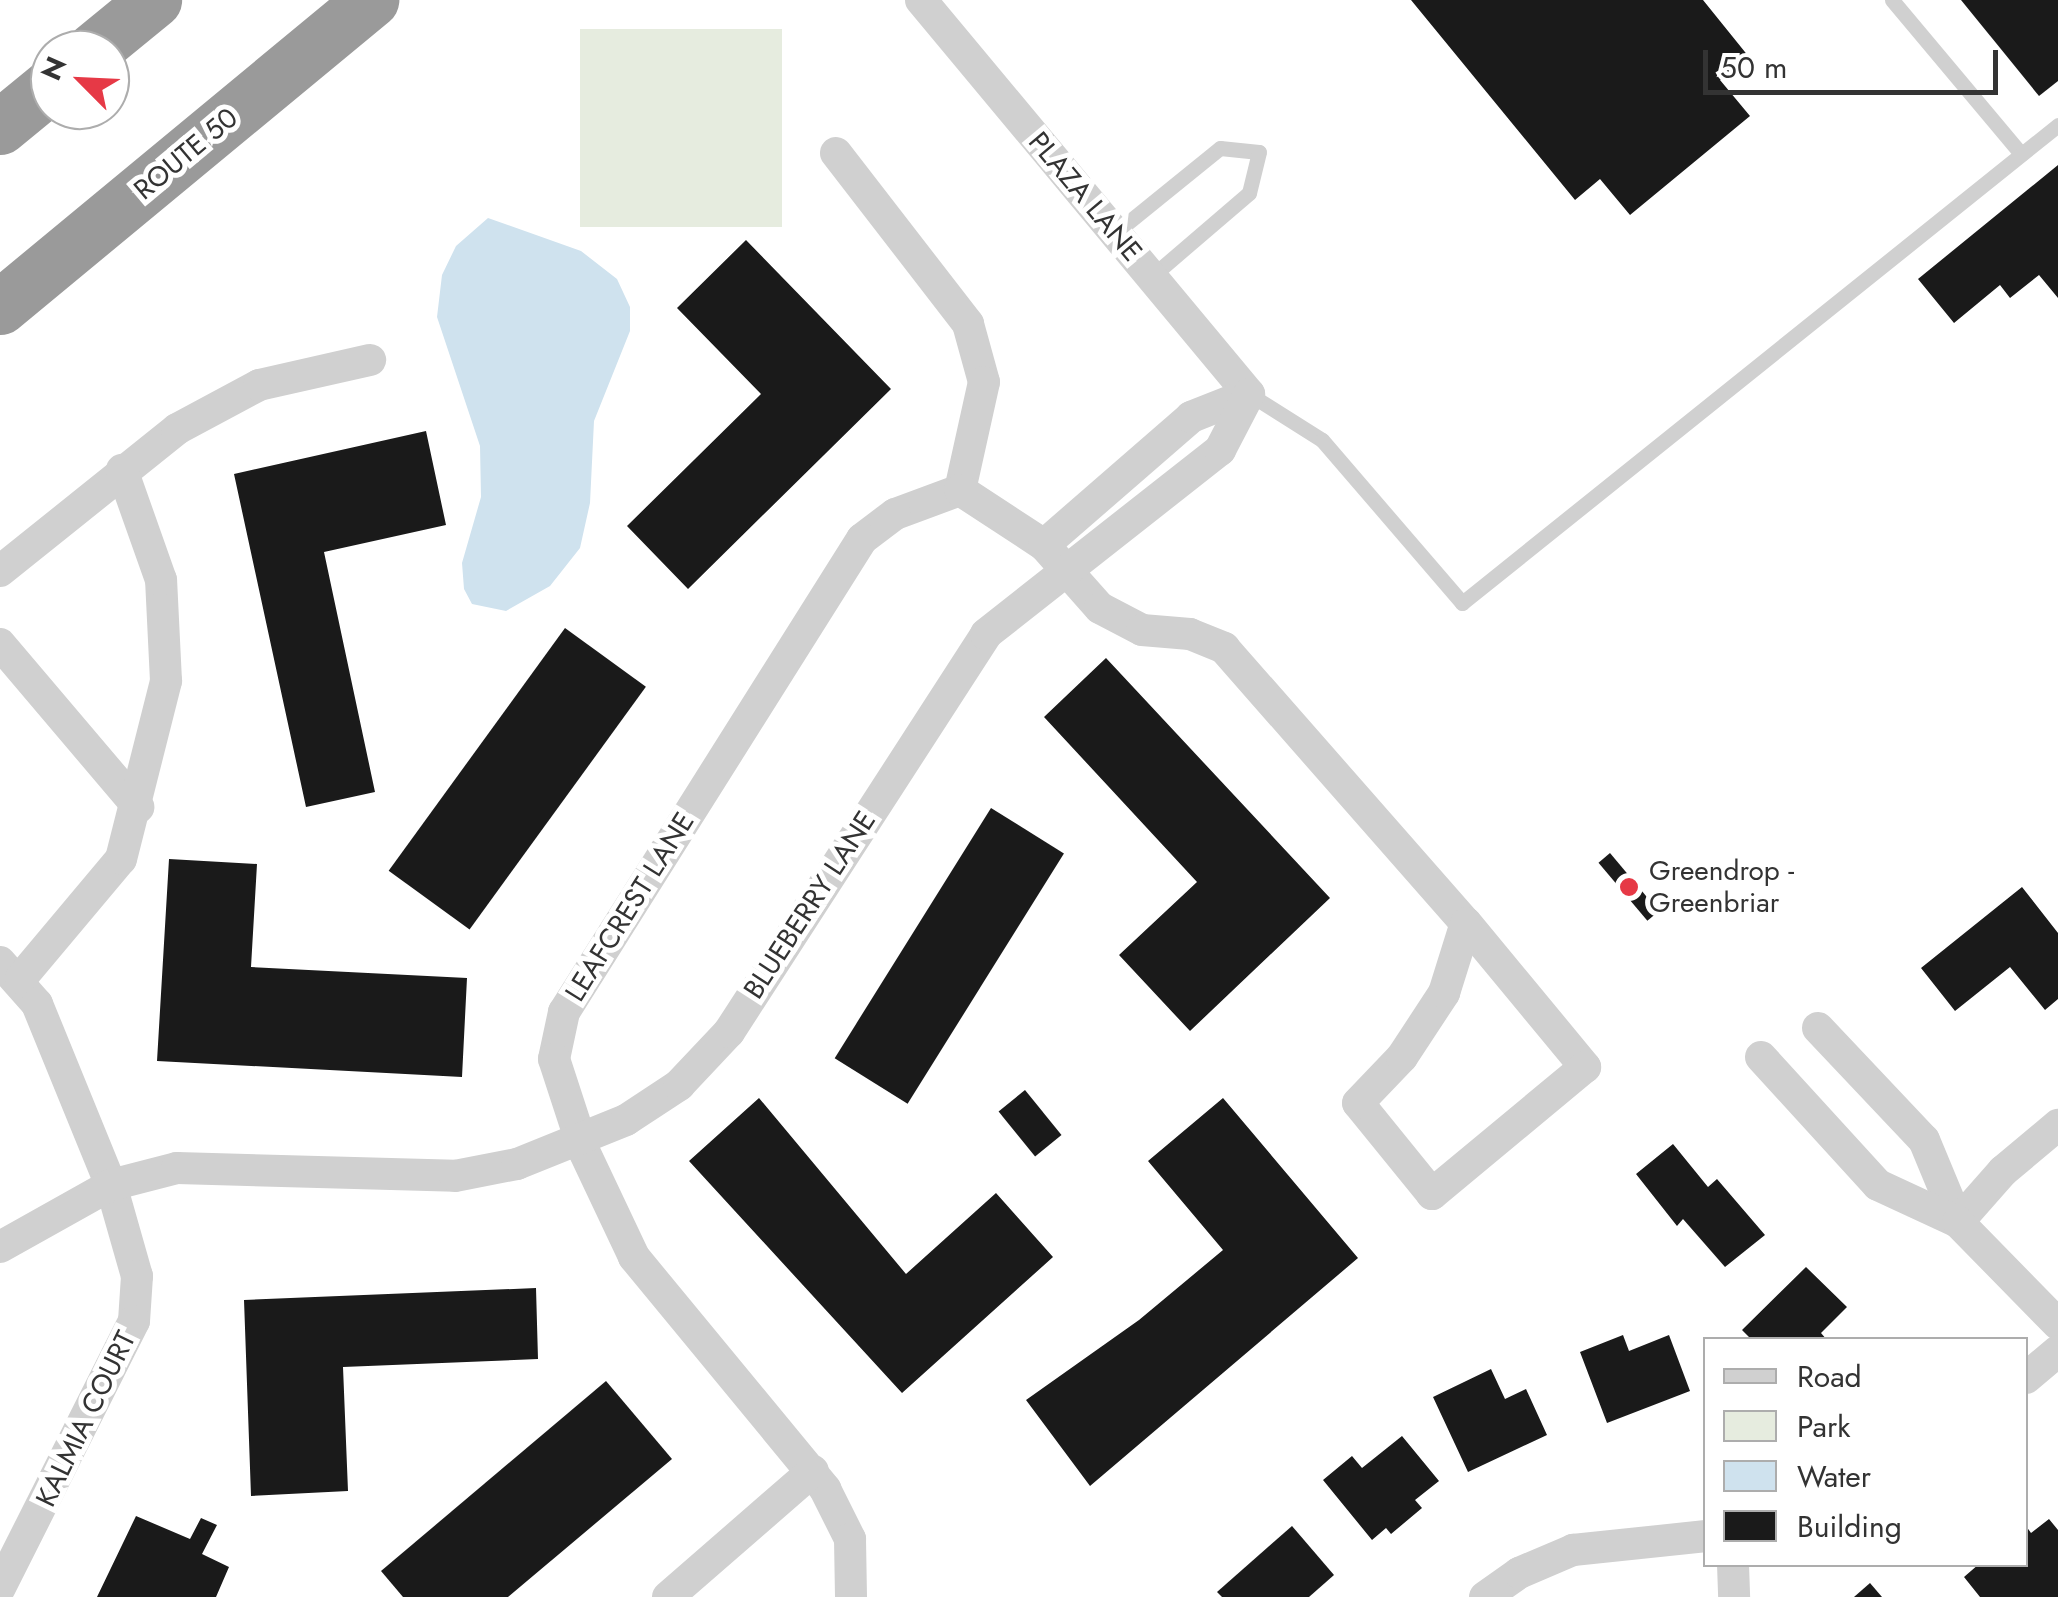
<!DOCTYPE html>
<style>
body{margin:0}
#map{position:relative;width:2058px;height:1597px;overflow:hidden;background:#fff;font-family:Jost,sans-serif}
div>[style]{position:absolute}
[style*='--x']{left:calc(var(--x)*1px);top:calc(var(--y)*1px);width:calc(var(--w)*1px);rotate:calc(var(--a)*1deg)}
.green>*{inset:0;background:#e6ecdf;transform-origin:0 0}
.water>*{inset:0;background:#cfe2ee}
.building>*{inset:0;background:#1a1a1a;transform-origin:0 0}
.lane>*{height:15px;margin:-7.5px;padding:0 7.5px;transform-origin:7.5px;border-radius:7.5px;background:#d0d0d0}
.street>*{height:32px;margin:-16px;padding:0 16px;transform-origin:16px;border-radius:16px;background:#d0d0d0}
.highway>*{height:55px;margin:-27.5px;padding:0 27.5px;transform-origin:27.5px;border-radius:27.5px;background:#9a9a9a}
.dots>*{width:28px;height:28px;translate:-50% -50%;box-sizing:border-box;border:5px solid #fff;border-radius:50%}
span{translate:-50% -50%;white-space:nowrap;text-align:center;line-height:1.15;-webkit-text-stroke:10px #fff;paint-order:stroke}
.street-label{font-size:28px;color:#333}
.poi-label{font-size:28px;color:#333}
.left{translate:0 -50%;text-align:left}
.legend{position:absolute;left:1703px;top:1337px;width:325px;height:230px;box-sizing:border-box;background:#fff;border:2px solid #adadad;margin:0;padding:12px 18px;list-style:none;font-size:30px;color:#333}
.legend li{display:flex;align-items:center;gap:20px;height:50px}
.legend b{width:50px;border:2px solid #adadad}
.north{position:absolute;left:30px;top:30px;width:100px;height:100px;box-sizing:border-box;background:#fff;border:2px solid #adadad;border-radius:50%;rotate:294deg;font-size:28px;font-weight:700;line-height:40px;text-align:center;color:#333}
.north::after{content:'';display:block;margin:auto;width:35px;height:45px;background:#e63946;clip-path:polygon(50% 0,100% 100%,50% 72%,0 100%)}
.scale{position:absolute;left:1703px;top:50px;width:295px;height:45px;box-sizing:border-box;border:5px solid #333;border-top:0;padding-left:12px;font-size:30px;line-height:35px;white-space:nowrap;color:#333;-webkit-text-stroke:8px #fff;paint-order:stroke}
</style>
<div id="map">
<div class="green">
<i style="left:580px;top:29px;width:202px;height:198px"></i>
</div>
<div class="water">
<i style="clip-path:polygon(488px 218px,581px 251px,617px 279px,630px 307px,630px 331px,594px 421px,590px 503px,580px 548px,550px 586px,506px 611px,472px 604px,464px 589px,462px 563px,481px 497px,480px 446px,437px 317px,442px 275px,456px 246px)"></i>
</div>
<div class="building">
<i style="clip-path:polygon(1411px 0,1703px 0,1749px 57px,1720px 80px,1750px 116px,1630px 215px,1600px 179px,1575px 200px)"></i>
<i style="clip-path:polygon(1961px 0,2058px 0,2058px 81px,2039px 96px)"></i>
<i style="clip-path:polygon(2058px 165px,2058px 298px,2039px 275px,2010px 298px,2000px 285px,1954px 323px,1918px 279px)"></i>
<i style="clip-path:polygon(746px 240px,891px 389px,688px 589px,627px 526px,761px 394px,677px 308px)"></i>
<i style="clip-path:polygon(426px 431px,446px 525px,324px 552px,375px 792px,306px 807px,234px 474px)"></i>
<i style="left:565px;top:628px;width:100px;height:300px;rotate:36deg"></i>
<i style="clip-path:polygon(1106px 658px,1330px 898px,1190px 1031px,1119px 955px,1197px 882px,1044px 717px)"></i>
<i style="left:991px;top:808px;width:86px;height:295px;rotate:32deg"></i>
<i style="left:1610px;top:853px;width:76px;height:15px;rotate:50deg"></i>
<i style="clip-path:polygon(169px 859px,257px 864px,251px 967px,467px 978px,462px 1077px,157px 1061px)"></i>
<i style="clip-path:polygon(2022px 887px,2058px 933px,2058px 999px,2045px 1010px,2010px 967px,1955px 1011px,1921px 968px)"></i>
<i style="left:1025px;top:1090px;width:58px;height:34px;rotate:51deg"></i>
<i style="clip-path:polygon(759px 1098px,906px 1274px,996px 1193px,1053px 1257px,902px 1393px,689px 1161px)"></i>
<i style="clip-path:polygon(1223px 1098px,1358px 1258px,1090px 1486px,1026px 1400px,1139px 1320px,1223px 1250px,1148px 1161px)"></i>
<i style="clip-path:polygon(1673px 1144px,1708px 1187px,1717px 1179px,1765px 1235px,1725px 1267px,1683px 1219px,1677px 1226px,1636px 1174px)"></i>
<i style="clip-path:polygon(1806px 1267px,1847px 1307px,1821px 1333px,1827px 1340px,1752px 1340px,1742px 1330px)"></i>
<i style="clip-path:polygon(536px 1288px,538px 1359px,343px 1367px,348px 1491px,251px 1496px,244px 1300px)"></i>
<i style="clip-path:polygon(1623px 1335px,1629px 1351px,1669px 1335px,1690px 1391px,1607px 1423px,1580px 1352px)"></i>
<i style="clip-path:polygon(1491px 1369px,1505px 1399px,1526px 1389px,1547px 1435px,1468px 1472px,1433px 1397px)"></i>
<i style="clip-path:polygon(606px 1381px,672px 1459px,508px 1597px,403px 1597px,381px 1571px)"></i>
<i style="clip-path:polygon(1402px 1436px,1439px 1481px,1415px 1500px,1422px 1508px,1391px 1534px,1386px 1528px,1372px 1540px,1323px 1480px,1352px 1456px,1362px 1468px)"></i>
<i style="clip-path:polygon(136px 1516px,190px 1539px,201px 1518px,217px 1525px,202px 1554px,229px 1567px,216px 1597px,97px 1597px)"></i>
<i style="clip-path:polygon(2049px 1519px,2058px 1530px,2058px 1597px,1980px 1597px,1964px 1577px,1979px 1564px,2026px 1564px,2026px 1526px,2031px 1533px)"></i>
<i style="clip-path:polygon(1292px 1526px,1334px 1575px,1309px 1597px,1222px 1597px,1217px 1592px)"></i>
<i style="clip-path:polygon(1870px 1583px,1882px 1597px,1854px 1597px)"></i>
</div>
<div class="lane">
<i style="--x:1892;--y:0;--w:201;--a:50"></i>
<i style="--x:1115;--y:233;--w:135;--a:-39"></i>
<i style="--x:1220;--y:148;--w:39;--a:6"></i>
<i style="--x:1259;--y:152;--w:42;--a:103.7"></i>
<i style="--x:1249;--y:193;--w:129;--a:139.4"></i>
<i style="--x:1249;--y:394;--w:86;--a:32.2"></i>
<i style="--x:1322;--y:440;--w:215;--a:49.3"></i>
<i style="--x:1462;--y:603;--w:764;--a:-38.73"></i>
</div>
<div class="street">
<i style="--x:921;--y:0;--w:513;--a:50.22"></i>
<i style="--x:836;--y:153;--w:216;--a:52.3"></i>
<i style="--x:968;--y:324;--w:60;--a:74.6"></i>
<i style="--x:984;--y:382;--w:111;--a:102.5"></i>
<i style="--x:960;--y:490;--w:69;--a:159.7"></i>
<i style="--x:895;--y:514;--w:41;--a:142.9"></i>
<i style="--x:862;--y:539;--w:559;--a:122.21"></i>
<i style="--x:564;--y:1012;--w:48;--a:102"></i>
<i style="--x:554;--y:1059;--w:97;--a:71.9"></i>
<i style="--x:584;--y:1151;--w:117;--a:64.7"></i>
<i style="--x:634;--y:1257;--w:301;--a:50.5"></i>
<i style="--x:825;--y:1489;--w:56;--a:63.4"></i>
<i style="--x:850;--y:1539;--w:58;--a:89"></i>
<i style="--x:960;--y:490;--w:100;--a:33.2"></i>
<i style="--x:1044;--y:545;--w:84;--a:48.4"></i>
<i style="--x:1100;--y:608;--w:47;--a:27.6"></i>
<i style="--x:1142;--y:630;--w:48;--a:4.8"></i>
<i style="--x:1190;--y:634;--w:37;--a:22"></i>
<i style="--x:1224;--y:648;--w:366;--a:48.7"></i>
<i style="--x:1466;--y:923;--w:187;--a:50.4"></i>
<i style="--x:1585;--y:1067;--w:199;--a:140.3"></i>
<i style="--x:1432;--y:1194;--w:117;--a:-129.1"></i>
<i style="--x:1358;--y:1103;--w:64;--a:-46.3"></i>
<i style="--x:1402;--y:1057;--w:77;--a:-56.7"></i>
<i style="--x:1444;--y:993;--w:73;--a:-72.6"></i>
<i style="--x:1044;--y:545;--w:195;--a:-41"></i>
<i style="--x:1191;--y:417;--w:62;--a:-21.6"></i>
<i style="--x:0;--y:571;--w:227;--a:-38.7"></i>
<i style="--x:177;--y:429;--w:93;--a:-28.2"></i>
<i style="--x:259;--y:385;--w:114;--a:-12.7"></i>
<i style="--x:0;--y:644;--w:214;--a:49.7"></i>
<i style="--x:0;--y:962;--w:56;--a:48.6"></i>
<i style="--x:37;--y:1004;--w:196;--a:67.8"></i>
<i style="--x:111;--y:1185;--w:95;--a:74.1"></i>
<i style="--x:137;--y:1276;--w:45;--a:93.8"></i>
<i style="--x:134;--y:1321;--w:299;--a:116.7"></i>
<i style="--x:21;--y:978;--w:155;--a:-50"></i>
<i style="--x:121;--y:859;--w:184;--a:-75.8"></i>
<i style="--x:166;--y:681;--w:101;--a:-92.8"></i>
<i style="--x:161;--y:580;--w:117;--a:-109.5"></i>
<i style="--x:1818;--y:1028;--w:154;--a:46.6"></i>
<i style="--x:1924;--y:1140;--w:89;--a:67.5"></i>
<i style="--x:1958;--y:1222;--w:68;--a:-48.6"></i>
<i style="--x:2003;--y:1171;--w:72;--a:-39.9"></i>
<i style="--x:1761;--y:1057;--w:173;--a:47.6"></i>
<i style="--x:1878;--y:1185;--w:88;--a:24.8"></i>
<i style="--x:1958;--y:1222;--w:143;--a:45.6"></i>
<i style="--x:0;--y:1247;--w:127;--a:-29.2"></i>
<i style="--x:111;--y:1185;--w:68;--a:-14.4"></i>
<i style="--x:177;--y:1168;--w:278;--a:1.6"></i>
<i style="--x:455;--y:1176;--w:63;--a:-11"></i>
<i style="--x:517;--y:1164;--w:118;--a:-22"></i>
<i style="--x:626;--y:1120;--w:64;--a:-33.4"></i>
<i style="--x:679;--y:1085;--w:73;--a:-46.7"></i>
<i style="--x:729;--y:1032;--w:474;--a:-57.1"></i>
<i style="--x:986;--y:634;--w:298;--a:-38.2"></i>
<i style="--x:1220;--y:450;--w:63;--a:-62.6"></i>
<i style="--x:2026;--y:1378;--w:42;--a:-40.2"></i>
<i style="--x:1733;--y:1564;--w:33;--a:88"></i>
<i style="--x:668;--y:1597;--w:192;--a:-41"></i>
<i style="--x:1485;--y:1597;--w:42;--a:-35.2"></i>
<i style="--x:1519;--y:1573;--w:59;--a:-23.1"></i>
<i style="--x:1573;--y:1550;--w:134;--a:-6"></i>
</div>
<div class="highway">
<i style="--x:93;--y:50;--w:79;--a:-39.3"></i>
<i style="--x:0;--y:127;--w:65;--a:-39.4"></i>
<i style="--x:0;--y:307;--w:482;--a:-39.6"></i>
</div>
<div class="dots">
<i style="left:1629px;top:887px;background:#e63946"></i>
</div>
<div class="street-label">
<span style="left:186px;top:154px;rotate:-40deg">ROUTE 50</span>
<span style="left:1085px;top:197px;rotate:50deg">PLAZA LANE</span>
<span style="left:810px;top:905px;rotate:-57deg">BLUEBERRY LANE</span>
<span style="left:630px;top:907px;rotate:-58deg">LEAFCREST LANE</span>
<span style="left:86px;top:1419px;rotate:-64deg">KALMIA COURT</span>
</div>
<div class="poi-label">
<span class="left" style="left:1649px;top:887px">Greendrop -<br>Greenbriar</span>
</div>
<ul class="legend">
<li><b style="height:12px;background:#d0d0d0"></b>Road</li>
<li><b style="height:28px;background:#e6ecdf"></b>Park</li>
<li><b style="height:28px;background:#cfe2ee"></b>Water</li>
<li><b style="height:28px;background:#1a1a1a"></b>Building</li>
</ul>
<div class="north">N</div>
<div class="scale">50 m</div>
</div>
